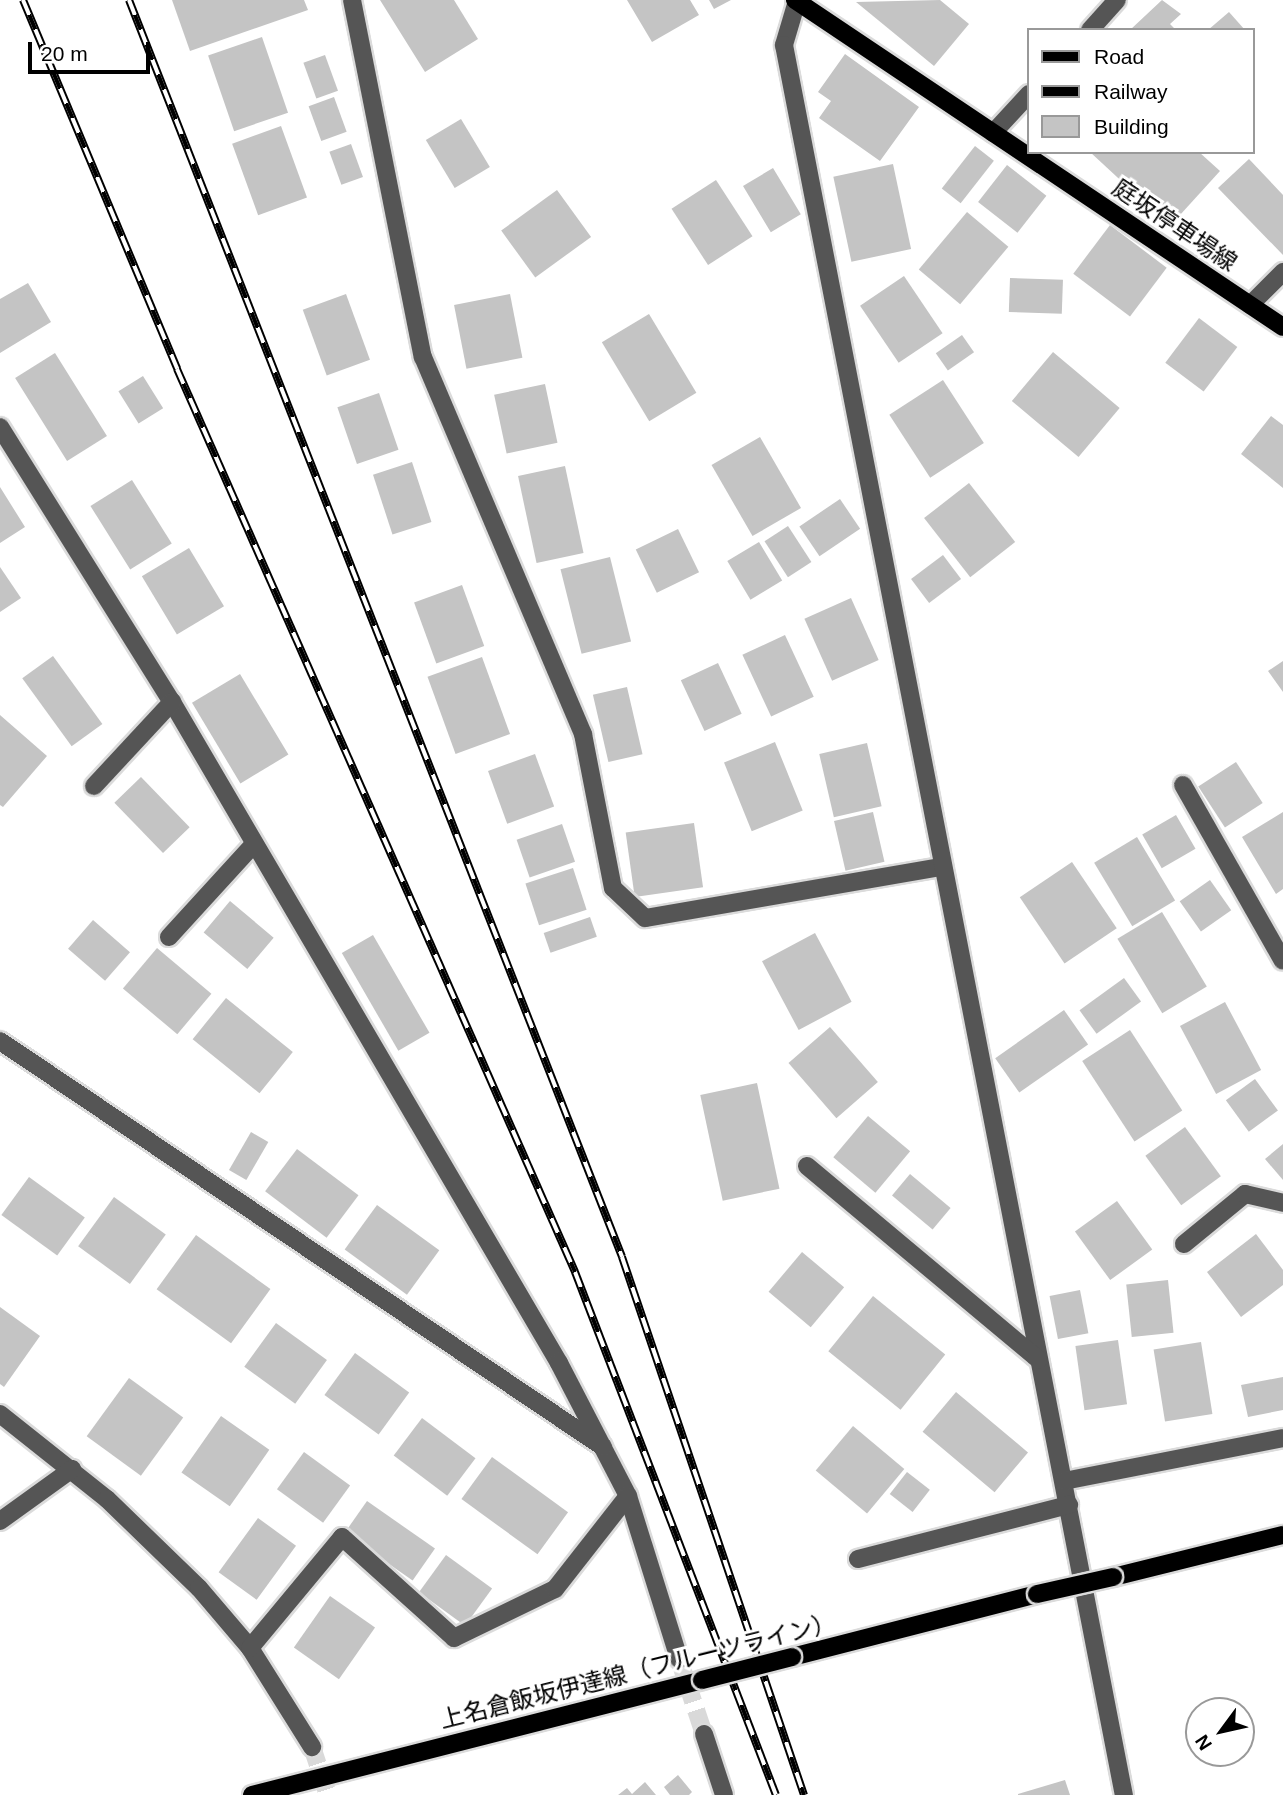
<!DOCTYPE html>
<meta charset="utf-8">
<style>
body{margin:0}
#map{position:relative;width:1283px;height:1795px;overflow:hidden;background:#fff;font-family:Arial,"Noto Sans JP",sans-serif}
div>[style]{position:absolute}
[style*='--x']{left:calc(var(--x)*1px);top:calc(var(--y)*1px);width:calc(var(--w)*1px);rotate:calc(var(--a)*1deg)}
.building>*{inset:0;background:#c4c4c4;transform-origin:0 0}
.minor-tunnel>*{height:18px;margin-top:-9px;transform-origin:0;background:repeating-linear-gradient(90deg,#d9d9d9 0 18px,transparent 0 27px)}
.roads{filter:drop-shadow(2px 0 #dbdbdb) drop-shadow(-2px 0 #dbdbdb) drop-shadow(0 2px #dbdbdb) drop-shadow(0 -2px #dbdbdb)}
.minor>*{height:18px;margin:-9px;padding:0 9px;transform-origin:9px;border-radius:9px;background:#555}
.major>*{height:18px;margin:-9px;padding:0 9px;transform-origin:9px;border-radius:9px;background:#000}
.rail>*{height:8px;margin-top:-4px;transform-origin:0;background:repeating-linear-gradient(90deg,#fff 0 16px,#000 0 32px);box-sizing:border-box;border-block:2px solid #000}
.bridges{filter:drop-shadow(2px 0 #dbdbdb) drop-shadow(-2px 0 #dbdbdb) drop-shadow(0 2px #dbdbdb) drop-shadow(0 -2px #dbdbdb)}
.major-bridge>*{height:18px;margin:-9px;padding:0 9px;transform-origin:9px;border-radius:9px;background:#000}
span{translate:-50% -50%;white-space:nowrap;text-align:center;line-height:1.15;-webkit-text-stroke:6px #fff;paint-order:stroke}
.street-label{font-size:24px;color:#000}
.legend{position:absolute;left:1027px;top:28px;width:228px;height:126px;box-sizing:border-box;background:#fff;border:2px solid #999;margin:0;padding:9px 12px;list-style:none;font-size:21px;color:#000}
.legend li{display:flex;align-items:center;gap:14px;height:35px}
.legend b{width:35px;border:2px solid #999}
.north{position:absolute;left:1185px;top:1697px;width:70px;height:70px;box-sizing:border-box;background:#fff;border:2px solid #999;border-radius:50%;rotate:237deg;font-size:19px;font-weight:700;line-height:28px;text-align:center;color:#000}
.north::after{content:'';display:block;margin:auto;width:24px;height:32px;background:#000;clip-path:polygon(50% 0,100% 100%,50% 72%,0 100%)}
.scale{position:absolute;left:28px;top:42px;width:122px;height:32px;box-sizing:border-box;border:4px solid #000;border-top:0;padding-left:9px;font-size:21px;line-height:24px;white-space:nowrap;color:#000;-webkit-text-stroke:5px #fff;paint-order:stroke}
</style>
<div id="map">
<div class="building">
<i style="clip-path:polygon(172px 0,304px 0,308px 10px,190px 51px)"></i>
<i style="clip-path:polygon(380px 0,454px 0,478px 39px,425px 72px)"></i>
<i style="clip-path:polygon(627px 0,690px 0,699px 15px,652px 42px)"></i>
<i style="clip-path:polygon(709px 0,731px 0,714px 9px)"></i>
<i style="clip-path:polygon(940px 0,969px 24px,934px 66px,856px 2px)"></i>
<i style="clip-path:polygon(1162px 0,1181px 14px,1170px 24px,1176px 30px,1130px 30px)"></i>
<i style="clip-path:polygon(1229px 12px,1245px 30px,1208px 30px)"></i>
<i style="left:262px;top:37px;width:80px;height:57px;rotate:71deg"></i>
<i style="clip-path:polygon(845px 54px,919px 107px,880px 161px,819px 118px,831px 101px,818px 92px)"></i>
<i style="left:325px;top:55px;width:38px;height:23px;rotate:70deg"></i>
<i style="left:334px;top:97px;width:37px;height:27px;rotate:70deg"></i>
<i style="left:461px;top:119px;width:56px;height:41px;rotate:59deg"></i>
<i style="left:281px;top:126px;width:76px;height:52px;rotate:70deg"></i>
<i style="left:351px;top:144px;width:35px;height:23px;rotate:70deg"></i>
<i style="left:975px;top:146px;width:24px;height:54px;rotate:38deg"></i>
<i style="clip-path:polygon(1090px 152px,1199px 152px,1220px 171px,1170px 226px)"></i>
<i style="clip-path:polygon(1249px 159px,1283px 195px,1283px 255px,1218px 188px)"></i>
<i style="left:893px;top:164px;width:87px;height:61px;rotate:78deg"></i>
<i style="left:1007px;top:165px;width:50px;height:47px;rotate:38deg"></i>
<i style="left:773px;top:168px;width:54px;height:35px;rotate:59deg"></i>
<i style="left:716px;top:180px;width:67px;height:53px;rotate:57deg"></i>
<i style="left:557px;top:190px;width:58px;height:69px;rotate:54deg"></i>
<i style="left:967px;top:212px;width:54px;height:75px;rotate:40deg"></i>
<i style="left:1110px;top:225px;width:71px;height:61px;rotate:37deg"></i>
<i style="left:904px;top:276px;width:69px;height:53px;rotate:56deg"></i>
<i style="left:1010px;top:278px;width:53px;height:34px;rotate:2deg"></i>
<i style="clip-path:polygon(28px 283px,51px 322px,0 353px,0 299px)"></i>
<i style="left:346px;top:294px;width:70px;height:46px;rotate:70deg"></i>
<i style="left:510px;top:294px;width:65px;height:57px;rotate:79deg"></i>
<i style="left:649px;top:314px;width:92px;height:55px;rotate:59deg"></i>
<i style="left:1199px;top:318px;width:48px;height:56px;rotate:37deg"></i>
<i style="left:962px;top:335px;width:21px;height:32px;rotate:55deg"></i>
<i style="left:1053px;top:352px;width:87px;height:64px;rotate:40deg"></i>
<i style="left:55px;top:353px;width:98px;height:47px;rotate:58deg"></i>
<i style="left:143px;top:376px;width:38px;height:29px;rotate:58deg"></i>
<i style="left:943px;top:380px;width:75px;height:64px;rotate:57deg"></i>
<i style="left:545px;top:384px;width:60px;height:52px;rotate:78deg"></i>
<i style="left:379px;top:393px;width:60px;height:44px;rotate:71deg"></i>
<i style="clip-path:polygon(1271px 416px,1283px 425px,1283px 488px,1241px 454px)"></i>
<i style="left:760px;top:437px;width:82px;height:56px;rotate:60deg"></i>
<i style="left:412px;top:462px;width:63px;height:41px;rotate:72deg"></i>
<i style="left:565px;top:466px;width:89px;height:48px;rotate:78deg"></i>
<i style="left:132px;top:480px;width:75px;height:49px;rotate:58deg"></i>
<i style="left:969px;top:483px;width:75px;height:57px;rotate:52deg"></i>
<i style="clip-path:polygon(0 487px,25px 527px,0 543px)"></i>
<i style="left:840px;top:499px;width:36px;height:49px;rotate:56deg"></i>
<i style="left:788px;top:526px;width:43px;height:28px;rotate:57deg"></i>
<i style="left:678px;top:529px;width:48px;height:47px;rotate:64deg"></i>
<i style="left:759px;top:542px;width:45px;height:37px;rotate:59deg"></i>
<i style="left:189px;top:548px;width:68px;height:55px;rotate:59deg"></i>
<i style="left:943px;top:555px;width:30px;height:40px;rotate:53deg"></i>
<i style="left:610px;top:557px;width:87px;height:51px;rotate:76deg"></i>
<i style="clip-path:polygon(0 567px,21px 598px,0 612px)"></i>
<i style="left:462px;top:585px;width:65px;height:51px;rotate:70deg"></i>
<i style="left:851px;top:598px;width:68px;height:51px;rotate:66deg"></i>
<i style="left:785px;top:635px;width:68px;height:47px;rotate:65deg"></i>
<i style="left:53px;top:656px;width:84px;height:38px;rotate:54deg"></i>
<i style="left:482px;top:657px;width:82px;height:58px;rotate:70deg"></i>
<i style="clip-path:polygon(1283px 661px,1283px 692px,1268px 671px)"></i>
<i style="left:718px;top:663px;width:56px;height:41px;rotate:65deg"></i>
<i style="left:240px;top:674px;width:94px;height:56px;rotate:59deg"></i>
<i style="left:627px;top:687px;width:69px;height:35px;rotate:77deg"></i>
<i style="clip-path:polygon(0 715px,47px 756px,3px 807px,0 805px)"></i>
<i style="left:775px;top:742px;width:74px;height:55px;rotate:68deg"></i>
<i style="left:867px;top:743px;width:65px;height:49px;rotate:77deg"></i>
<i style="left:535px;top:754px;width:56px;height:50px;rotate:70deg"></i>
<i style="left:1236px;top:762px;width:49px;height:45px;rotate:57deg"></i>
<i style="left:141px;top:777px;width:70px;height:37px;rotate:46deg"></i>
<i style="left:873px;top:812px;width:51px;height:40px;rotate:77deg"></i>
<i style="clip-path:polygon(1283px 812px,1283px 889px,1276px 894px,1242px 837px)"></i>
<i style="left:1176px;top:815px;width:39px;height:39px;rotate:60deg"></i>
<i style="left:694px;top:823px;width:65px;height:69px;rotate:82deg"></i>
<i style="left:562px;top:824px;width:40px;height:48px;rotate:71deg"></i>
<i style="left:1137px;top:837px;width:74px;height:50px;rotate:59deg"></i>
<i style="left:1072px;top:862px;width:80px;height:63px;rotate:56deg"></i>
<i style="left:573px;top:868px;width:44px;height:50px;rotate:72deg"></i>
<i style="left:1210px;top:880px;width:37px;height:37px;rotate:55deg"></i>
<i style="left:230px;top:901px;width:57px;height:41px;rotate:40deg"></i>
<i style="left:1162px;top:912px;width:87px;height:52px;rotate:59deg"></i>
<i style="left:590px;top:917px;width:21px;height:49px;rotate:71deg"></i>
<i style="left:93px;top:920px;width:49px;height:38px;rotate:41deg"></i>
<i style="left:815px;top:933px;width:78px;height:60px;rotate:62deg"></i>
<i style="left:373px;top:935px;width:113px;height:36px;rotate:60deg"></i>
<i style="left:157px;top:948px;width:71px;height:53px;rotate:40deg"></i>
<i style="left:1124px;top:978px;width:29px;height:55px;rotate:54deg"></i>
<i style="left:226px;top:998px;width:86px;height:53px;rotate:39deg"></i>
<i style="left:1225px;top:1002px;width:77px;height:51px;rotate:62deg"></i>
<i style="left:1064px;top:1010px;width:42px;height:84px;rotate:55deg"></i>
<i style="left:830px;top:1027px;width:73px;height:55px;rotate:49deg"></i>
<i style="left:1130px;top:1030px;width:96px;height:57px;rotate:57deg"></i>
<i style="left:1255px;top:1079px;width:39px;height:36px;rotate:54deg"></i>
<i style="left:757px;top:1083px;width:108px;height:58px;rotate:78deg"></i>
<i style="left:868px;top:1116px;width:55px;height:54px;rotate:40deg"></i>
<i style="left:1185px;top:1127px;width:61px;height:49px;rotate:54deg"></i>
<i style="left:251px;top:1132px;width:20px;height:44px;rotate:30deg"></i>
<i style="clip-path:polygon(1283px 1144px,1283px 1180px,1265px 1159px)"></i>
<i style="left:297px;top:1149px;width:77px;height:53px;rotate:37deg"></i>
<i style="left:910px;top:1174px;width:53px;height:28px;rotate:40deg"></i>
<i style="left:29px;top:1177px;width:69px;height:47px;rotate:36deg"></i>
<i style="left:114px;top:1197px;width:64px;height:61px;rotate:36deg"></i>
<i style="left:1117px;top:1201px;width:60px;height:52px;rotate:54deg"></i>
<i style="left:377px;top:1205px;width:77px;height:55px;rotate:36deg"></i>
<i style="clip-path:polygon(1256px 1234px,1283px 1270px,1283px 1285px,1241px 1317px,1207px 1272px)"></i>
<i style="left:196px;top:1235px;width:92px;height:67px;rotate:36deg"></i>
<i style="left:802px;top:1252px;width:55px;height:52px;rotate:40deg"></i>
<i style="left:1168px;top:1280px;width:53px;height:42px;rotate:84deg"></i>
<i style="left:1080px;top:1290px;width:44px;height:31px;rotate:79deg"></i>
<i style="left:873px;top:1296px;width:93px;height:71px;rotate:39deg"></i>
<i style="clip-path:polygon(0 1307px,40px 1336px,4px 1387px,0 1384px)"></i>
<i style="left:276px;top:1323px;width:63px;height:54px;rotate:36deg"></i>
<i style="left:1118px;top:1340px;width:65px;height:43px;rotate:82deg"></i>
<i style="left:1201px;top:1342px;width:73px;height:48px;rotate:81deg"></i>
<i style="left:355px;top:1353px;width:67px;height:52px;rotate:36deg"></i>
<i style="clip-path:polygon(1283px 1377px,1283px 1410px,1248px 1417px,1241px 1385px)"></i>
<i style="left:129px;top:1378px;width:67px;height:72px;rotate:36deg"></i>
<i style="left:956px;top:1392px;width:94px;height:52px;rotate:40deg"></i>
<i style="left:221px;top:1416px;width:59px;height:69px;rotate:35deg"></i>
<i style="left:422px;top:1418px;width:67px;height:47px;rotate:37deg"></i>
<i style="left:853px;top:1426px;width:67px;height:58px;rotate:40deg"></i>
<i style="left:304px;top:1452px;width:57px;height:46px;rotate:36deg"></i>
<i style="left:492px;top:1457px;width:94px;height:52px;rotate:36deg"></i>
<i style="left:907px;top:1472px;width:29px;height:28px;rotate:38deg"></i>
<i style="left:367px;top:1501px;width:83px;height:39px;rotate:35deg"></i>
<i style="left:258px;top:1518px;width:47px;height:67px;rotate:36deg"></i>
<i style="left:446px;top:1555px;width:57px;height:46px;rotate:36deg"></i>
<i style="left:330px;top:1596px;width:55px;height:63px;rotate:35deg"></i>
<i style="clip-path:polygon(678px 1775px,692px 1792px,689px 1795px,670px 1795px,664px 1787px)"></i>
<i style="clip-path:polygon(1065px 1780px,1070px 1795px,1018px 1795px,1018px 1794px)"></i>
<i style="clip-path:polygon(645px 1782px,656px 1795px,618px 1795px,627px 1788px,632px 1794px)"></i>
</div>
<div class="minor-tunnel">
<i style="--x:679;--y:1659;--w:79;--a:71.6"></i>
<i style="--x:312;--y:1747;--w:51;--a:71.6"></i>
</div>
<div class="roads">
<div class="minor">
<i style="--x:352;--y:0;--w:364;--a:78.8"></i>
<i style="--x:423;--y:357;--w:410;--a:67"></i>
<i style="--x:583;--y:734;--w:157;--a:79"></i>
<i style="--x:613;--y:888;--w:44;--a:43.2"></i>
<i style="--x:645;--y:918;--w:299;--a:-9.8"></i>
<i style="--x:797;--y:1;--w:46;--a:106.5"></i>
<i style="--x:784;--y:45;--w:1783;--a:79.01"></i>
<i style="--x:1090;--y:30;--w:40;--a:-48"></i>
<i style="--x:993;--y:133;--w:53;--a:-47.3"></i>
<i style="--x:1250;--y:305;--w:47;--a:-45"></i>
<i style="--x:0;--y:427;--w:324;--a:58"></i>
<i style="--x:172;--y:702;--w:766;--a:59.65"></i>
<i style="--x:559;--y:1363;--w:150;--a:62.6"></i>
<i style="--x:628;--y:1496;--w:171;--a:72.6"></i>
<i style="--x:1183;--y:785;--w:202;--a:60.4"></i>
<i style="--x:94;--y:786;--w:115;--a:-47.1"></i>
<i style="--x:169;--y:937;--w:126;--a:-47.6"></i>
<i style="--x:0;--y:1041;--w:727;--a:33.95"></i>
<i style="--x:807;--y:1166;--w:302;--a:39.9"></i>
<i style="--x:1184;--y:1244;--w:79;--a:-39.3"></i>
<i style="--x:1245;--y:1194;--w:39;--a:13"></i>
<i style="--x:0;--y:1414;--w:137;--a:38.5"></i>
<i style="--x:107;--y:1499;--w:128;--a:44.1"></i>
<i style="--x:199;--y:1588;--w:79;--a:49.6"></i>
<i style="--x:250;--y:1648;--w:117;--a:57.9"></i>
<i style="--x:1064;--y:1481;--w:223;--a:-11.1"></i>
<i style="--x:0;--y:1521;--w:89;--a:-35.8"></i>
<i style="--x:858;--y:1559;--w:218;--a:-14.4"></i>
<i style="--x:250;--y:1648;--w:144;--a:-50.3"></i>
<i style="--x:342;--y:1537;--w:151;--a:42"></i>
<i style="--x:454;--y:1638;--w:112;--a:-25.9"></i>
<i style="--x:555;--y:1589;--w:118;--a:-51.9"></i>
<i style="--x:704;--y:1734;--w:64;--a:71.8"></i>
</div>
<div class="major">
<i style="--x:795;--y:0;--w:587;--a:33.83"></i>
<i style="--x:1113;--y:1577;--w:175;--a:-13.9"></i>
<i style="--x:792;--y:1657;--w:253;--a:-14.4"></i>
<i style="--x:252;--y:1795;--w:464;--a:-14.3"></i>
</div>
</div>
<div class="rail">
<i style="--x:23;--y:0;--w:400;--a:67.3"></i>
<i style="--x:177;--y:369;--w:987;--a:66.21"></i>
<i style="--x:575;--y:1272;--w:560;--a:68.98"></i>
<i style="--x:129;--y:0;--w:1350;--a:68.58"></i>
<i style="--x:622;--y:1257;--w:568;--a:71.31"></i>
</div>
<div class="bridges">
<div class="major-bridge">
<i style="--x:1037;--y:1594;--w:78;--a:-12.6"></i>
<i style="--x:702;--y:1680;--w:93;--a:-14.3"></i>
</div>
</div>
<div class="street-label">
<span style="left:1175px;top:225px;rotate:34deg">庭坂停車場線</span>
<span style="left:638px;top:1671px;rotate:-14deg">上名倉飯坂伊達線（フルーツライン）</span>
</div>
<ul class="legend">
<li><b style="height:9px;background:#000"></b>Road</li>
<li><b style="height:9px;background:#000"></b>Railway</li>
<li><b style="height:19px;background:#c4c4c4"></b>Building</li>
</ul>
<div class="north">N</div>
<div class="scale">20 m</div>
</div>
